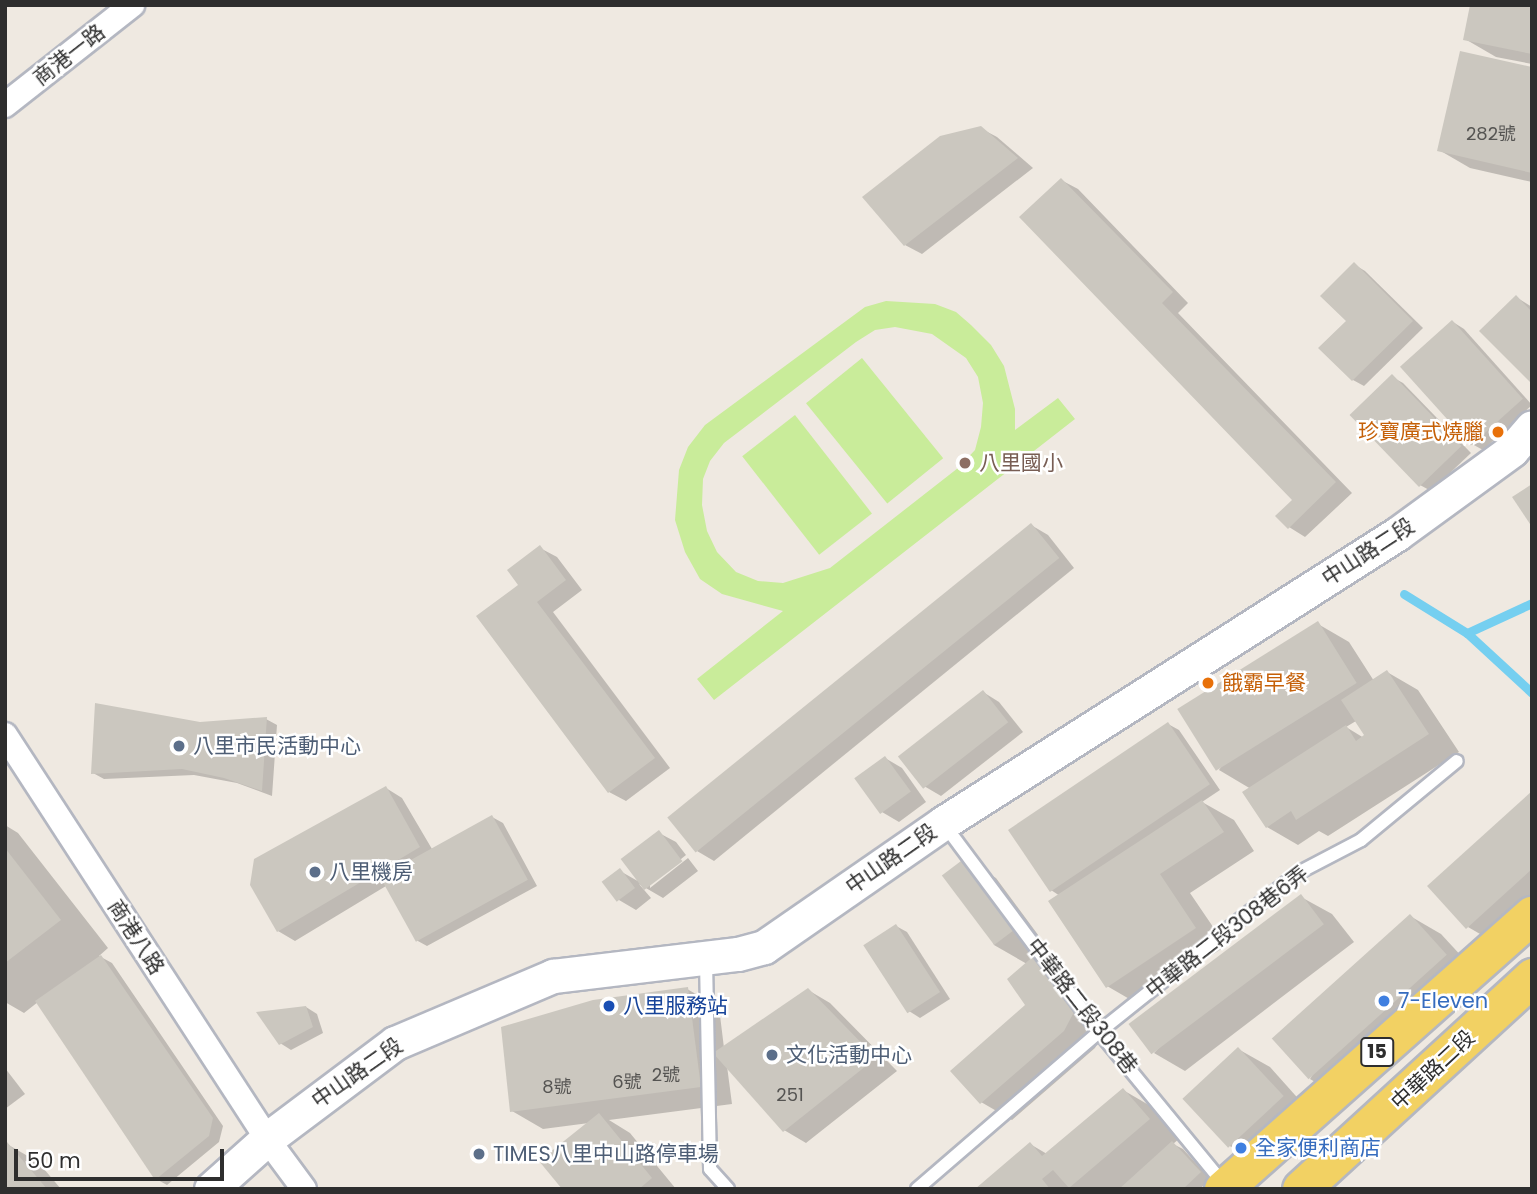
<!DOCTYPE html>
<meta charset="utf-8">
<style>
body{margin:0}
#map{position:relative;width:1537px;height:1194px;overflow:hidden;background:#efe9e1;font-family:Poppins,"Noto Sans TC",sans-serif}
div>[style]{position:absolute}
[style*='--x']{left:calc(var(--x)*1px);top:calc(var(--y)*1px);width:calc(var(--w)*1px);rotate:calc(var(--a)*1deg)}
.pitch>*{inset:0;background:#c9ec9a;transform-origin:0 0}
.shadow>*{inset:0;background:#0003}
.stream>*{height:9px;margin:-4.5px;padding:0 4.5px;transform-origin:4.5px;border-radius:4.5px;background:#75cff0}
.building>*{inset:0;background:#cbc7bf;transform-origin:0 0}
.roads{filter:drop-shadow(2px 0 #b4b7c1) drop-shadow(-2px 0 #b4b7c1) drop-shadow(0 2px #b4b7c1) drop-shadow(0 -2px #b4b7c1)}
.lane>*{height:12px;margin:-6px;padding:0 6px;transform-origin:6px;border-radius:6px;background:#fff}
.street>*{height:24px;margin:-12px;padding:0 12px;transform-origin:12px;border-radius:12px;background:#fff}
.secondary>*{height:33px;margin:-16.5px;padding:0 16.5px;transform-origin:16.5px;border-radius:16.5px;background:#fff}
.primary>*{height:37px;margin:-18.5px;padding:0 18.5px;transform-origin:18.5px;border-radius:18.5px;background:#f2d163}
.dots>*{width:19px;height:19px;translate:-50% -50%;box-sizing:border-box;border:4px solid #fff;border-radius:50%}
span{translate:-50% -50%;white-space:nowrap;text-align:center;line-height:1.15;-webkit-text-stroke:5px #fff;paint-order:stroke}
.number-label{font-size:18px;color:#555452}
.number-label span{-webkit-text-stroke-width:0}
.shield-label span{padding:2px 5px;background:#fff;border:2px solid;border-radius:5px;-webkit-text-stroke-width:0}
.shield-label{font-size:19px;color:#2e2e2e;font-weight:700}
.street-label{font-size:21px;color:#2e2e2e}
.food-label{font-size:21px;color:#c56008}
.right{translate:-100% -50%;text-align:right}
.left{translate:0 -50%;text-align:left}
.education-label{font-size:21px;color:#785e54}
.service-label{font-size:21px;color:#4e5e75}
.shop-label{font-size:21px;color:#366cbe}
.transit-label{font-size:21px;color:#164399}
.frame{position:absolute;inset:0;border:7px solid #2e2e2e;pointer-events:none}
.scale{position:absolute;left:14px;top:1149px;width:210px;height:32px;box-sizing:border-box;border:4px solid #2e2e2e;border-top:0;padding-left:9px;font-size:21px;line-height:24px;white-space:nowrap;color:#2e2e2e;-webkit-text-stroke:5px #fff;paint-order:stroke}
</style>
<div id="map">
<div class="pitch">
<i style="clip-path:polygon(evenodd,886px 301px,935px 304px,956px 312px,971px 325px,991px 345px,1004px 366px,1015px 409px,1015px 430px,1058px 398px,1075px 419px,714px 700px,697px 679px,783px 611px,722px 594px,700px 579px,685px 552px,675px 520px,679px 470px,688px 447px,705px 425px,865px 307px,886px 301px,895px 327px,932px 334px,966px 358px,978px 377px,983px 403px,981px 427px,975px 450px,958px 468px,830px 568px,783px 583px,758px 581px,736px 572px,717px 552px,707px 531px,702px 505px,703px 479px,710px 461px,724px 443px,856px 342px,875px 330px,895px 327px)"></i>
<i style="left:862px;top:358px;width:129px;height:72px;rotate:51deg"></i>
<i style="left:795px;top:415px;width:125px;height:67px;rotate:52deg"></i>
</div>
<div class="shadow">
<i style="clip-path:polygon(1532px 5px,1532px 64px,1496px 57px,1465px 39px)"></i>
<i style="clip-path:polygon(1532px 69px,1532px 182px,1470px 168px,1439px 150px)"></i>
<i style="clip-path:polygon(980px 128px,997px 137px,1033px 168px,922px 254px,905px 245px)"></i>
<i style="clip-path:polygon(1061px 180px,1078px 189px,1188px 303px,1178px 313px,1352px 493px,1305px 537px,1289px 527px,1295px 500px)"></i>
<i style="clip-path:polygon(1355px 265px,1365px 271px,1423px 328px,1364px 386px,1353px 380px,1348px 321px)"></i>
<i style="clip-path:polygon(1516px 297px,1532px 307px,1532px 381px)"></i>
<i style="clip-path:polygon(1453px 322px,1464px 329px,1532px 405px,1483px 450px,1472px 444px)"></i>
<i style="clip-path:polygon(1392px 377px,1403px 383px,1471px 453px,1431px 491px,1420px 485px)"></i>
<i style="clip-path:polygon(1031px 525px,1048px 535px,1074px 568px,714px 861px,697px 851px)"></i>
<i style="clip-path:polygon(540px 548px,557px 557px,582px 590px,553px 612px,670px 768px,626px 801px,609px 792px,521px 585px)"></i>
<i style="clip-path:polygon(evenodd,1318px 624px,1349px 642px,1374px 681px,1387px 672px,1418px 690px,1459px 752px,1328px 836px,1319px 831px,1298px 845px,1267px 827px,1251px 789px,1219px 770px,1318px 624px,1356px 721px,1366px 736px,1364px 738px,1346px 727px,1356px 721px)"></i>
<i style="clip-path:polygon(983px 692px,999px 702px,1023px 732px,941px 796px,924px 786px)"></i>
<i style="clip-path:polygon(266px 719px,277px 725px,272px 796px,237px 783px,194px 775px,104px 779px,93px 773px,200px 724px)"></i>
<i style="clip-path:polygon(1168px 724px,1179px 730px,1220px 790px,1202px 802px,1234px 820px,1254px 851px,1190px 893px,1226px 946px,1138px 1004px,1107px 986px,1060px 896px,1051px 890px)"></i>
<i style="clip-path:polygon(885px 758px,902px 768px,926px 802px,899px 822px,882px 812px)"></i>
<i style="clip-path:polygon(386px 788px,402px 798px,432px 849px,492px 817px,503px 823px,537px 886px,427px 946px,416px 940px,386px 886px,295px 941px,278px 931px)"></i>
<i style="clip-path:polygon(1532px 793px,1532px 915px,1499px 945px,1468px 927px)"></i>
<i style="clip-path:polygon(5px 825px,18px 833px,108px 948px,99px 956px,112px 963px,223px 1126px,219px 1142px,167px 1185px,156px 1179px,38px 1002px,24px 1013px,5px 1002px)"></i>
<i style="clip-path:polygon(659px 833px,676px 842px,686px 855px,650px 884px,650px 888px,688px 858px,698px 871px,663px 898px,639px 884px,651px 898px,636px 910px,619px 900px,620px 871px,643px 884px)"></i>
<i style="clip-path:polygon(965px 860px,996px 878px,1047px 947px,1035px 955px,1067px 974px,1104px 1030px,1095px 1048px,1012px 1120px,981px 1102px,1027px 1005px,1027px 964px,994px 945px)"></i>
<i style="clip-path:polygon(1301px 897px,1332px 914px,1354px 942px,1185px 1071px,1154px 1053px)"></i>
<i style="clip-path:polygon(1410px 916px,1441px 934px,1477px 973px,1341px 1097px,1310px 1079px)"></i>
<i style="clip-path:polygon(896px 926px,907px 932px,950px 999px,920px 1018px,909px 1011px)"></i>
<i style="clip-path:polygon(687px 989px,719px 1007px,724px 1048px,808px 990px,830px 1003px,897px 1071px,806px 1143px,784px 1130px,727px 1066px,732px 1104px,609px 1120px,630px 1133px,676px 1189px,565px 1189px,589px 1123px,543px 1129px,512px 1111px)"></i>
<i style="clip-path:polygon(306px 1007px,317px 1014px,323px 1033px,291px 1050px,280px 1043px)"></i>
<i style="clip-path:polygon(1238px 1049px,1270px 1067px,1312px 1114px,1259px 1163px,1228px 1145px,1185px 1098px)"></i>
<i style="clip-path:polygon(5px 1068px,25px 1094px,5px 1109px)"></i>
<i style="clip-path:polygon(1123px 1090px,1154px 1108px,1180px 1138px,1173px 1144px,1183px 1149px,1210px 1179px,1200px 1189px,978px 1189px,1030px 1144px,1047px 1154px)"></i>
<i style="clip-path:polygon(7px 1144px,38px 1162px,61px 1189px,5px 1189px)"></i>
</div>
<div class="stream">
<i style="--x:1404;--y:594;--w:74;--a:31.8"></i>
<i style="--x:1467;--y:633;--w:72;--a:-24.8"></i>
<i style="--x:1467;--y:633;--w:88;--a:42.7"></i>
</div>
<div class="building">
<i style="clip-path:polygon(1470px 5px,1532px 5px,1532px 54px,1463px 40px)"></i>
<i style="clip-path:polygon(1460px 51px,1532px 67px,1532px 173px,1437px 151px)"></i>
<i style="clip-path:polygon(981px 126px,1018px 158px,904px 246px,862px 197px,940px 136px)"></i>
<i style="clip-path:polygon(1061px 178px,1173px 292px,1162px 303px,1336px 482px,1288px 529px,1275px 516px,1292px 500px,1019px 217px)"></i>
<i style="clip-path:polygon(1354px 262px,1413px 321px,1352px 381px,1318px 348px,1346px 321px,1320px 296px)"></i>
<i style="clip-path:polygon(1516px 295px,1532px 312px,1532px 384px,1479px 331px)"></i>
<i style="left:1452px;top:320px;width:106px;height:70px;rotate:48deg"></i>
<i style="left:1392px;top:374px;width:100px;height:59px;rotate:46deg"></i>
<i style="clip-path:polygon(1532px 484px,1532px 527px,1512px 497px)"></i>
<i style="left:1031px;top:523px;width:45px;height:468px;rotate:51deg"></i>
<i style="clip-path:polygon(540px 545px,566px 580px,537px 602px,655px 758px,608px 793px,476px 616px,518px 585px,507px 570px)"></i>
<i style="left:1318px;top:621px;width:73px;height:166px;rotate:58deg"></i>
<i style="clip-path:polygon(1387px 670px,1429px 734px,1296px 820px,1291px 811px,1266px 828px,1242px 792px,1346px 725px,1356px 741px,1364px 735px,1341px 700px)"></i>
<i style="left:983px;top:690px;width:41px;height:108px;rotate:52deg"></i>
<i style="clip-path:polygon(95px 703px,200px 722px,267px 717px,262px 791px,224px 778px,182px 769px,91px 774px)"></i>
<i style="left:1168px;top:722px;width:75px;height:193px;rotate:56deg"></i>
<i style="left:885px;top:756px;width:44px;height:38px;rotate:54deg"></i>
<i style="clip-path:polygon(386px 786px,420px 847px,277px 932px,250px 885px,254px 859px)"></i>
<i style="clip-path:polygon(1532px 791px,1532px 869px,1466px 929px,1427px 886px)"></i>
<i style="clip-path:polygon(1202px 800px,1224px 832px,1160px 874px,1196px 928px,1106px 988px,1048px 901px)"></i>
<i style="left:492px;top:815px;width:74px;height:128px;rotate:61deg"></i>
<i style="left:659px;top:830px;width:39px;height:48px;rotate:53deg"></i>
<i style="clip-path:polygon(5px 848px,61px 920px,5px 963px)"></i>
<i style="left:965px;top:858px;width:87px;height:29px;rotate:53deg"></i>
<i style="left:620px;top:868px;width:25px;height:23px;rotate:53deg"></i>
<i style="left:1301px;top:894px;width:38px;height:216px;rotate:53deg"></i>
<i style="left:1410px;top:914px;width:55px;height:186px;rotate:48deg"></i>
<i style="left:896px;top:924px;width:81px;height:39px;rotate:57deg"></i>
<i style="clip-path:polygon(1036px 954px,1074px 1012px,1064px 1031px,980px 1104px,950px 1071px,1025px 1005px,1007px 979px)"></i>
<i style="clip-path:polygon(101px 955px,213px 1118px,209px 1136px,155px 1180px,35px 1001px)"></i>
<i style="clip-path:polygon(688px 987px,701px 1087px,510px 1112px,501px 1027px,593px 1000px)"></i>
<i style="clip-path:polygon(808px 988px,876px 1058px,783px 1132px,713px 1053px)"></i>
<i style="clip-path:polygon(306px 1006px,313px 1027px,279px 1045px,256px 1012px)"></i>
<i style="left:1238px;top:1047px;width:67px;height:76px;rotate:47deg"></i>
<i style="clip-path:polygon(1123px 1088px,1150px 1119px,1069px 1188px,1053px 1170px,1042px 1179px,1050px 1189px,975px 1189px,1030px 1142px,1042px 1156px)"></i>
<i style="clip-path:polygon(599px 1113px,652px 1178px,639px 1189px,562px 1189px,539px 1161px)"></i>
<i style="clip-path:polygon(1172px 1141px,1201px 1172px,1183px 1189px,1119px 1189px)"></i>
<i style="clip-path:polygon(7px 1142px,47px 1189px,5px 1189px)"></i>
</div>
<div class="roads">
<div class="lane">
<i style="--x:943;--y:823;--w:261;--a:53.3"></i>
<i style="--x:1099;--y:1032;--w:197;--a:50.6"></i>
<i style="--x:706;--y:960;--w:209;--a:88.9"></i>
<i style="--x:710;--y:1169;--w:27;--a:48"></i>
<i style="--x:917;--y:1189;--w:240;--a:-40.8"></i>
<i style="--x:1099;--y:1032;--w:255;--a:-38.6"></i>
<i style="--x:1298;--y:873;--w:71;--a:-27.6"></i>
<i style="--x:1361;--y:840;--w:124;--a:-39.5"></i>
</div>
<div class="street">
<i style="--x:5;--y:105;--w:162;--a:-38.2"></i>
<i style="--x:5;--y:735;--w:482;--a:57"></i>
<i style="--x:267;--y:1139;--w:62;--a:53.5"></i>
</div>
<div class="secondary">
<i style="--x:211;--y:1189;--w:75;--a:-41.8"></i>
<i style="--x:267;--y:1139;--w:160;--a:-36.9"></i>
<i style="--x:395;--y:1043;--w:172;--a:-23"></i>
<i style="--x:553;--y:976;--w:186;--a:-6.8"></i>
<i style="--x:738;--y:954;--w:27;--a:-15"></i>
<i style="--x:764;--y:947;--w:218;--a:-34.7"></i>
<i style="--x:943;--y:823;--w:538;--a:-32.48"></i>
<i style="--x:1397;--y:534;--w:142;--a:-36.1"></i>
<i style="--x:1512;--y:450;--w:30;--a:-49"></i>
</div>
<div class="primary">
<i style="--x:1223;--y:1189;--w:413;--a:-41.6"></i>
<i style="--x:1301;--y:1189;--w:314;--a:-42.5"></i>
</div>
</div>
<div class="dots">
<i style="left:1498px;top:432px;background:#e8710a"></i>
<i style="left:965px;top:463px;background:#8d6e63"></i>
<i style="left:1208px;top:683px;background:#e8710a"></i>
<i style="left:179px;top:746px;background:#5c6f8a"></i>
<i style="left:315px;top:872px;background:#5c6f8a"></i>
<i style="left:1384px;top:1001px;background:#3f7fe0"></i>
<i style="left:609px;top:1006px;background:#1a4fb4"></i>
<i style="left:772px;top:1055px;background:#5c6f8a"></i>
<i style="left:1241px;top:1148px;background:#3f7fe0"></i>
<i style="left:479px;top:1154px;background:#5c6f8a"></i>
</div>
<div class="number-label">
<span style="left:1491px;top:134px">282號</span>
<span style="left:666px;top:1075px">2號</span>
<span style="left:627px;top:1082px">6號</span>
<span style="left:557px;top:1087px">8號</span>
<span style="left:790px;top:1095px">251</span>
</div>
<div class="shield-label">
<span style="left:1377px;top:1052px">15</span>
</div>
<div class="street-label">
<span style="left:69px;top:55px;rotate:-38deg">商港一路</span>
<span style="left:1368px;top:552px;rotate:-33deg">中山路二段</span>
<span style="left:891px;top:859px;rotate:-35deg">中山路二段</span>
<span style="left:1227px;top:932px;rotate:-38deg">中華路二段308巷6弄</span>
<span style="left:136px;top:937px;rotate:57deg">商港八路</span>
<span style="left:1082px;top:1006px;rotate:52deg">中華路二段308巷</span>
<span style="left:1433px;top:1070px;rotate:-43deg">中華路二段</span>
<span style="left:357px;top:1073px;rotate:-35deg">中山路二段</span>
</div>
<div class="food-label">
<span class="right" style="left:1484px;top:432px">珍寶廣式燒臘</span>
<span class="left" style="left:1222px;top:683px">餓霸早餐</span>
</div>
<div class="education-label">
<span class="left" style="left:979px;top:463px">八里國小</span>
</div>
<div class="service-label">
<span class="left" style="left:193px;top:746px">八里市民活動中心</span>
<span class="left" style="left:329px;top:872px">八里機房</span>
<span class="left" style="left:786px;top:1055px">文化活動中心</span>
<span class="left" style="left:493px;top:1154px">TIMES八里中山路停車場</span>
</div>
<div class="shop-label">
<span class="left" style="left:1398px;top:1001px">7-Eleven</span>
<span class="left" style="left:1255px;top:1148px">全家便利商店</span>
</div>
<div class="transit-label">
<span class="left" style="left:623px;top:1006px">八里服務站</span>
</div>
<div class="frame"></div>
<div class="scale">50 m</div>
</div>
